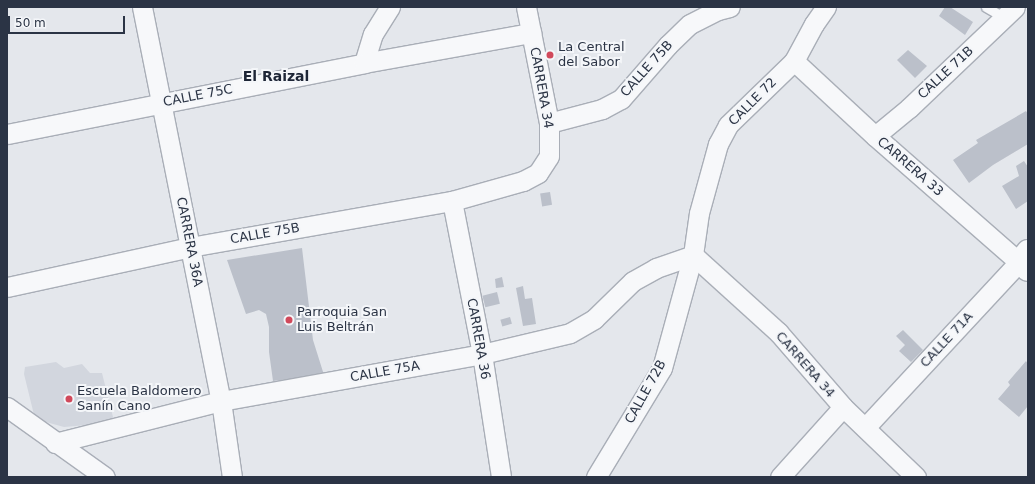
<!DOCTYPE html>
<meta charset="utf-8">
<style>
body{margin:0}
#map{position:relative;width:1035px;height:484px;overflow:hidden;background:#e4e7ec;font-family:"DejaVu Sans",sans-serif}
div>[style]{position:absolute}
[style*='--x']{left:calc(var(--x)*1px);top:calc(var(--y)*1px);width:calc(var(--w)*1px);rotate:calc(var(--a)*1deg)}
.built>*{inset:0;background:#d2d6de}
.building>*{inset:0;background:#bbc0ca;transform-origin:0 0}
.roads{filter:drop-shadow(1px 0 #a9aeb7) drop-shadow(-1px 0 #a9aeb7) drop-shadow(0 1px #a9aeb7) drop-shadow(0 -1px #a9aeb7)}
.service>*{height:9px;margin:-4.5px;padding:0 4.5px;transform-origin:4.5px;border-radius:4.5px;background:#f7f8fa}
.minor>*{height:19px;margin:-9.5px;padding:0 9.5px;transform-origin:9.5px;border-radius:9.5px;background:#f7f8fa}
.tertiary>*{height:22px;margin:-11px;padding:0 11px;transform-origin:11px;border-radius:11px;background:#f7f8fa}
.dots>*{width:11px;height:11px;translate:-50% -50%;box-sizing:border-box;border:2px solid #f4f6f9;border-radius:50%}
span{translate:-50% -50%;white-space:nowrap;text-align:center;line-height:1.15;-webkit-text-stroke:4px #f4f6f9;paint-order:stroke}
.poi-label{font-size:13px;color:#2b3445}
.left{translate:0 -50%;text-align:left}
.street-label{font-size:13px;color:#2b3445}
.neighbourhood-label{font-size:14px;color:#1d2536;font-weight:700}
.frame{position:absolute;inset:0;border:8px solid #2b3445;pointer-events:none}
.scale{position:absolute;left:8px;top:16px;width:117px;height:18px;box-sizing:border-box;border:2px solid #2b3445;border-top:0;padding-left:5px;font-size:12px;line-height:14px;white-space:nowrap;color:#2b3445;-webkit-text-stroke:3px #f4f6f9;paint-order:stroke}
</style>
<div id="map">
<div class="built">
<i style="clip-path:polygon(56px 362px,64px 368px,82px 364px,90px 373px,102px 373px,113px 417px,110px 423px,64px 427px,35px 419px,24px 374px,25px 367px)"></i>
</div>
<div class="building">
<i style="clip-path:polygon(945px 7px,950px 7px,973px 22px,965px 35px,939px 16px)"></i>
<i style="clip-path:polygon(908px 50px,927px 66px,915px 78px,897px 60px)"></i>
<i style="clip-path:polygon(1026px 111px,1028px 114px,1028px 144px,993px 165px,969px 183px,953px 160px,978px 143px,976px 140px)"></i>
<i style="clip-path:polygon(1024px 161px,1028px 167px,1028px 201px,1016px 209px,1002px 186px,1019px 176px,1016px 166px)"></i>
<i style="left:550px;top:192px;width:13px;height:10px;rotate:81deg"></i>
<i style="clip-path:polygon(302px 248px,313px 340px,324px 375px,273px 381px,269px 352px,269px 327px,266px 314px,259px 310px,246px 314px,227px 260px)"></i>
<i style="clip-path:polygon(502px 277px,504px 287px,496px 288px,495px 279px)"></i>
<i style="clip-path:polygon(523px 286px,525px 299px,532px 298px,536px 324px,523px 326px,516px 288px)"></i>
<i style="left:497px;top:292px;width:12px;height:15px;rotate:76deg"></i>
<i style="left:510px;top:317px;width:7px;height:10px;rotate:74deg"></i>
<i style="clip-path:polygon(903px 330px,923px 350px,911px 362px,899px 351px,905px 345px,896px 336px)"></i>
<i style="clip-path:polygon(1026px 361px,1028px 364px,1028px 406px,1019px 417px,998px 399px,1010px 385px,1008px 382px)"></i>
</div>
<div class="roads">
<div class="service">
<i style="--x:986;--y:7;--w:22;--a:30"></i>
</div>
<div class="minor">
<i style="--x:142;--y:7;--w:402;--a:78.7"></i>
<i style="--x:221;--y:401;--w:77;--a:81.8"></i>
<i style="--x:794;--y:61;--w:110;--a:42.8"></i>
<i style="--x:875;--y:136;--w:191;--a:41.2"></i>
<i style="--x:1019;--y:262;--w:226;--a:132.9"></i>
<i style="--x:364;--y:63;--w:30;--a:-73"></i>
<i style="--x:373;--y:34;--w:32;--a:-58"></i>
<i style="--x:549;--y:123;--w:55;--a:-14.8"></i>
<i style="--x:602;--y:109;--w:21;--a:-28"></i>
<i style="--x:621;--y:99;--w:72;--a:-49"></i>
<i style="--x:668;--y:45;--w:30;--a:-44"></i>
<i style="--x:690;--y:24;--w:31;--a:-27"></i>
<i style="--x:718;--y:10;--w:12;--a:-14"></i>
<i style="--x:7;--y:134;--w:364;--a:-11.2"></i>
<i style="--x:364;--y:63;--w:170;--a:-10.2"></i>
<i style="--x:875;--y:136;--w:44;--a:-39.5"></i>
<i style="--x:909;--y:108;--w:146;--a:-43.6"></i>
<i style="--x:452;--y:201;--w:156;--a:78.9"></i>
<i style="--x:482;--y:354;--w:124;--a:81.2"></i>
<i style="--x:693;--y:255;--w:115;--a:42.2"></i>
<i style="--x:778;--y:332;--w:99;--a:49.1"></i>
<i style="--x:843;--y:407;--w:101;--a:43.8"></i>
<i style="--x:7;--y:287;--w:187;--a:-12.3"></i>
<i style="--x:190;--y:247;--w:266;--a:-10"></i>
<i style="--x:452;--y:201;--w:74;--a:-15.7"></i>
<i style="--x:523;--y:181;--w:17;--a:-28"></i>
<i style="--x:538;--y:173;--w:20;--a:-57"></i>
<i style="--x:549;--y:156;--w:33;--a:-90"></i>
<i style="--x:549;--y:123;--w:118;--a:-101.2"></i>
<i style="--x:7;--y:407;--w:120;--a:35.5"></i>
<i style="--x:55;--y:443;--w:171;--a:-14.2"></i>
<i style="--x:221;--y:401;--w:265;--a:-10.2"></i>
<i style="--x:482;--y:354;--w:90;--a:-13.4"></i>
<i style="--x:570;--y:333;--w:28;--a:-30"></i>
<i style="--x:594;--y:319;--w:54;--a:-44.3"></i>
<i style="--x:633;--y:281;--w:26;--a:-29"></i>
<i style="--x:656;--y:268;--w:39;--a:-19"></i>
<i style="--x:596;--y:477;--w:127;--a:-58.8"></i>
<i style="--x:662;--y:368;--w:117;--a:-74.7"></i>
<i style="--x:693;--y:255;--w:42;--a:-81.9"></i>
<i style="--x:699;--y:213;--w:72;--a:-74.6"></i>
<i style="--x:718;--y:144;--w:21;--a:-62"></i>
<i style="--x:728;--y:125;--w:92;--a:-44.1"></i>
<i style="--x:794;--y:61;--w:42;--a:-61.6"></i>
<i style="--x:814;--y:24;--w:21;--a:-55"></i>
<i style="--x:780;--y:477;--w:94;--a:-48"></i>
</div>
<div class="tertiary">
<i style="--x:1028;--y:251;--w:14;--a:129"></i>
<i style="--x:1019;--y:262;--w:12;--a:42"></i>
</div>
</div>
<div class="dots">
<i style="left:550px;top:55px;background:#d1495b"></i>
<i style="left:289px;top:320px;background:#d1495b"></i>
<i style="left:69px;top:399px;background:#d1495b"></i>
</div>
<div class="poi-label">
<span class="left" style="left:558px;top:55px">La Central<br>del Sabor</span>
<span class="left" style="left:297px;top:320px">Parroquia San<br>Luis Beltrán</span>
<span class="left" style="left:77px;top:399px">Escuela Baldomero<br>Sanín Cano</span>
</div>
<div class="street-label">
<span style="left:647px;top:69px;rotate:-48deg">CALLE 75B</span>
<span style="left:946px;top:73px;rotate:-43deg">CALLE 71B</span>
<span style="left:541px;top:88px;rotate:80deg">CARRERA 34</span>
<span style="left:198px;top:96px;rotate:-11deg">CALLE 75C</span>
<span style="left:753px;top:102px;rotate:-45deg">CALLE 72</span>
<span style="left:910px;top:167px;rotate:41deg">CARRERA 33</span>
<span style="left:265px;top:234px;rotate:-10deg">CALLE 75B</span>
<span style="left:189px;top:242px;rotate:79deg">CARRERA 36A</span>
<span style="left:478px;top:339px;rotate:80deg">CARRERA 36</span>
<span style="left:947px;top:340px;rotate:-47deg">CALLE 71A</span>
<span style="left:805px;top:365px;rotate:49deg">CARRERA 34</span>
<span style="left:385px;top:372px;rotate:-10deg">CALLE 75A</span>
<span style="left:646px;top:392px;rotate:-61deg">CALLE 72B</span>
</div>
<div class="neighbourhood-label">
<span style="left:276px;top:76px">El Raizal</span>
</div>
<div class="frame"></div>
<div class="scale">50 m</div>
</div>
